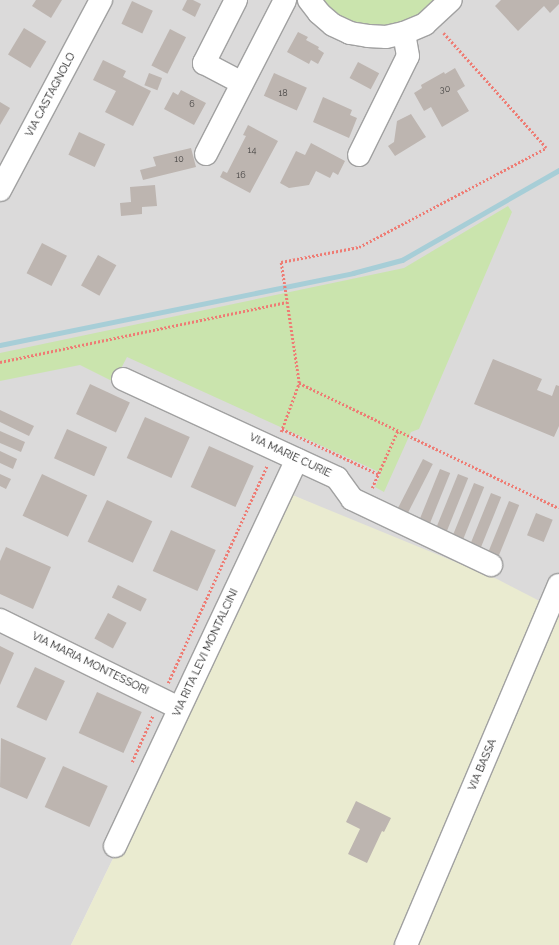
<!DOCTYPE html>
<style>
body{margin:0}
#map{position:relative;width:559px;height:945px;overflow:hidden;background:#ede9e3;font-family:Raleway,sans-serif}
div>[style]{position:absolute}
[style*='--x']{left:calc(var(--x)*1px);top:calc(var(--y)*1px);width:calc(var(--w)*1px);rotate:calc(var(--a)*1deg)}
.residential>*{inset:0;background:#dbdada}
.farmland>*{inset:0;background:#eaebd0}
.grass>*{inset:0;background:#cae4ad}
.stream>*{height:4.5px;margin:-2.25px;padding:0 2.25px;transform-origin:2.25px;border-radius:2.25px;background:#a7ced7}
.building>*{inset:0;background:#bdb5b0;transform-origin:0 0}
.path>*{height:2.5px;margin-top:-1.25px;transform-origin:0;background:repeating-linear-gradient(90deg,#ee7c74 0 2px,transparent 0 4px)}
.roads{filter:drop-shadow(1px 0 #a1a1a1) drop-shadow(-1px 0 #a1a1a1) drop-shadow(0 1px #a1a1a1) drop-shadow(0 -1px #a1a1a1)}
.minor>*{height:22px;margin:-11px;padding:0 11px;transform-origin:11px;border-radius:11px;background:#fff}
span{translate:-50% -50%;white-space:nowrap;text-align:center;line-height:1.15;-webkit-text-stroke:3px #fff;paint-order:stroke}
.number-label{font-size:9px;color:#454342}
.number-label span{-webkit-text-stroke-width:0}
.street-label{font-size:11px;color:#1d1d1d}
</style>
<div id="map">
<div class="residential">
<i style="clip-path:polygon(0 0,559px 0,559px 612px,290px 494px,71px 945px,0 945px)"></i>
</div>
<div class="farmland">
<i style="clip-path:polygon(290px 494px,497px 579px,559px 611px,559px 945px,71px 945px)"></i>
</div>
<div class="grass">
<i style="clip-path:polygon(323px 0,438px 0,431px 7px,410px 22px,384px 27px,358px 24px,346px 19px,335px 12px)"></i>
<i style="clip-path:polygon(508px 206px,512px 212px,419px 429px,411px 432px,384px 492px,375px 487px,381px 474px,377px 471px,127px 357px,114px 382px,80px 365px,0 381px,0 353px,404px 268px)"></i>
</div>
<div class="stream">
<i style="--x:0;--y:345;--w:360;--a:-11.5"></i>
<i style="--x:353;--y:273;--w:51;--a:-14.9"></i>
<i style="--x:402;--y:260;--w:181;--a:-29.8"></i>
</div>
<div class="building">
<i style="clip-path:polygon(36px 0,62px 0,51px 18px,32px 6px)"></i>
<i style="clip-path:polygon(187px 0,193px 0,201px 4px,195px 17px,182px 10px)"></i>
<i style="clip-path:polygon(501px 0,559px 0,559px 4px,550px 13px,544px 6px,518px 31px,495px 6px)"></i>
<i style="left:132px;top:1px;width:23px;height:25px;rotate:25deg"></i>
<i style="left:24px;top:28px;width:26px;height:31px;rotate:31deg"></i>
<i style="left:170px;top:29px;width:18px;height:41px;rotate:27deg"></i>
<i style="clip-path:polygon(298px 32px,308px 37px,306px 40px,319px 47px,318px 49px,324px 53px,318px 64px,311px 60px,309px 64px,287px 52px)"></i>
<i style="clip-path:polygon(103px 60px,126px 71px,123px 77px,151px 91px,133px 126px,105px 112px,116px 91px,93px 80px)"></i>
<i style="left:358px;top:62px;width:24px;height:18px;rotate:28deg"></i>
<i style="clip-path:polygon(455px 68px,465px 86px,457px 91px,469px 111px,442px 127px,431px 107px,424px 111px,414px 93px,422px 88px,421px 85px,444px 72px,445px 74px)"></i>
<i style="left:149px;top:73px;width:14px;height:13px;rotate:21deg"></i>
<i style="left:274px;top:73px;width:36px;height:25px;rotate:24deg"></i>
<i style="clip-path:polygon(181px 90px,206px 103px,194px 125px,164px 109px,173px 92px,178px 95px)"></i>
<i style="clip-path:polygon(323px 97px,352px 110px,350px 115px,357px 118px,349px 138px,313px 122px)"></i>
<i style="clip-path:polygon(0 102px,10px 108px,0 125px)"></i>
<i style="clip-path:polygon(411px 114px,426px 137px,395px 156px,388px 146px,394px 142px,397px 121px)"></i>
<i style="clip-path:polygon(248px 125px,278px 141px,250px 193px,220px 177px,223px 171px,227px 173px,246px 136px,243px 135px)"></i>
<i style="left:79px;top:132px;width:29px;height:25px;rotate:25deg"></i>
<i style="clip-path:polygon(311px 143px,345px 161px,338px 175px,333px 172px,330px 178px,316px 171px,309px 185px,289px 188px,280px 183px,296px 151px,305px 155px)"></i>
<i style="clip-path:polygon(191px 148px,196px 167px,143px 180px,140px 170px,156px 166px,153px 157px)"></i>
<i style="clip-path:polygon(155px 185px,157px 206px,142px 207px,142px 214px,121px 216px,120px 203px,131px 202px,130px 187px)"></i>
<i style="left:42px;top:243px;width:28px;height:34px;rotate:27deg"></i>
<i style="left:98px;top:255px;width:21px;height:35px;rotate:29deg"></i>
<i style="clip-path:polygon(493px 359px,542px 379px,537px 390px,552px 396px,556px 385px,559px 386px,559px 426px,554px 437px,474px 404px)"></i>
<i style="left:90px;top:384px;width:44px;height:33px;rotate:25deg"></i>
<i style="clip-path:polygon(0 410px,34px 426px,29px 436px,0 422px)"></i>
<i style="left:145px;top:417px;width:49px;height:45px;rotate:24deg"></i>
<i style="left:67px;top:429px;width:44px;height:32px;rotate:24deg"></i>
<i style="clip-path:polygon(0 431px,25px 442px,21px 452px,0 443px)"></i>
<i style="left:209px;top:446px;width:49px;height:45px;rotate:24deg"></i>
<i style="clip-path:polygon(0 451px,17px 459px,13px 469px,0 463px)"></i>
<i style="left:423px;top:459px;width:11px;height:58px;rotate:27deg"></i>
<i style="left:440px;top:469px;width:11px;height:58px;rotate:22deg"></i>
<i style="clip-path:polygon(0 474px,11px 479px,6px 489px,0 486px)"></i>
<i style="left:42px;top:474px;width:50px;height:46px;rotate:25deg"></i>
<i style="left:458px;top:474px;width:11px;height:58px;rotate:22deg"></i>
<i style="left:474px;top:483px;width:11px;height:58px;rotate:22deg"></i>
<i style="left:491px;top:493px;width:11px;height:58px;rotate:22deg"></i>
<i style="left:107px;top:500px;width:50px;height:46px;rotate:25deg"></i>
<i style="left:509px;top:501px;width:11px;height:57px;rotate:22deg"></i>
<i style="left:536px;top:513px;width:18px;height:24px;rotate:22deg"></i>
<i style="left:171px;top:530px;width:49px;height:45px;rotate:24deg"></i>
<i style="clip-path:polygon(6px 547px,51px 567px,33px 609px,0 594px,0 561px)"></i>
<i style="left:118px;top:585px;width:32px;height:14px;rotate:26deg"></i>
<i style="left:108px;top:613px;width:21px;height:29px;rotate:28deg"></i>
<i style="clip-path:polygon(0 646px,14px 653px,0 685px)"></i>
<i style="left:35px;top:667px;width:33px;height:44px;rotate:25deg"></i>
<i style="left:97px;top:692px;width:49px;height:45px;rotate:24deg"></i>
<i style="clip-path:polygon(1px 738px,46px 758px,27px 799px,0 787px)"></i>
<i style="left:63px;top:766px;width:49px;height:45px;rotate:24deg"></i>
<i style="clip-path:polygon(356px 801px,391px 818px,384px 832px,382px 831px,367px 863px,348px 854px,360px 829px,346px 822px)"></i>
</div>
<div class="path">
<i style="--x:0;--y:362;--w:293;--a:-11.8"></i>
<i style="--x:299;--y:383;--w:288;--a:25.7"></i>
<i style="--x:282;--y:429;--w:106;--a:25.1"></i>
<i style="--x:281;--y:432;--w:52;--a:-69.8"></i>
<i style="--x:299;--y:383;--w:122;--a:-98.5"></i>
<i style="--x:281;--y:262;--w:79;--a:-10.9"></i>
<i style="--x:359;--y:247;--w:212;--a:-27.9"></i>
<i style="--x:546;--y:148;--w:154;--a:-131.8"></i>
<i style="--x:372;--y:488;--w:64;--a:-65.9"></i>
<i style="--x:168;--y:683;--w:239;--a:-65.5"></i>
<i style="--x:132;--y:762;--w:51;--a:-65.9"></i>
</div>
<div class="roads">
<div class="minor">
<i style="--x:236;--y:0;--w:71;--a:116.9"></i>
<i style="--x:204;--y:63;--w:43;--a:27.8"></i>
<i style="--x:309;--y:0;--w:16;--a:52"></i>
<i style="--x:319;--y:13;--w:18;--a:41"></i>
<i style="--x:333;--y:25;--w:19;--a:25"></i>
<i style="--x:350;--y:33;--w:18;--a:9"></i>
<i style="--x:368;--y:36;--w:18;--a:3"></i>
<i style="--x:386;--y:37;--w:18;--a:-13"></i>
<i style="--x:404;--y:33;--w:23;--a:-23"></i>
<i style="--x:425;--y:24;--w:35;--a:-43"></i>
<i style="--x:206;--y:154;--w:173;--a:-62.8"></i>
<i style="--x:359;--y:155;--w:110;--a:-63.7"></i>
<i style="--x:408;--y:56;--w:23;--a:-100"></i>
<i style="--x:0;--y:190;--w:215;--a:-62"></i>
<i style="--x:123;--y:379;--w:236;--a:24.8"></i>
<i style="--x:337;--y:478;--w:26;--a:54"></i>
<i style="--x:352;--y:499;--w:154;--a:25.4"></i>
<i style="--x:0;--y:620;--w:199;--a:26.2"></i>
<i style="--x:115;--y:846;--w:427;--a:-64.8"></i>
<i style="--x:406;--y:945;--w:391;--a:-67"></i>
</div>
</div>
<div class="number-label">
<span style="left:445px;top:89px">30</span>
<span style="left:283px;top:93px">18</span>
<span style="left:192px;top:104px">6</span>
<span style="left:252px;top:150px">14</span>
<span style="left:179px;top:159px">10</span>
<span style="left:241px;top:175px">16</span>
</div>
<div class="street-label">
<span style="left:51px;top:95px;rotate:-62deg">VIA CASTAGNOLO</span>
<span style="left:290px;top:456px;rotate:25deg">VIA MARIE CURIE</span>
<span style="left:206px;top:653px;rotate:-65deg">VIA RITA LEVI MONTALCINI</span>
<span style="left:90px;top:664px;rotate:26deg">VIA MARIA MONTESSORI</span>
<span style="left:483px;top:765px;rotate:-67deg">VIA BASSA</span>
</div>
</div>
